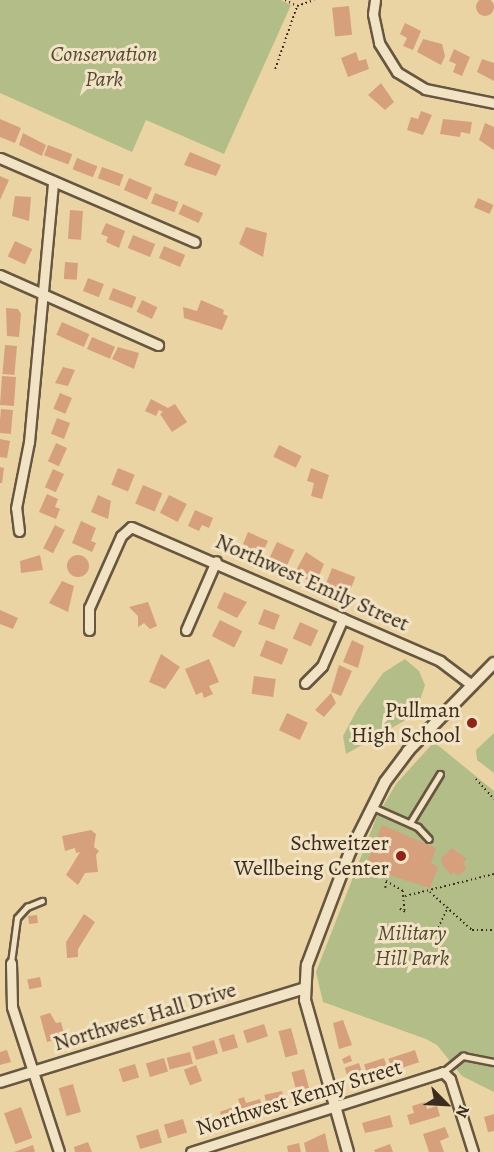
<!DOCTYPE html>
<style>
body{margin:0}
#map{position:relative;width:494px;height:1152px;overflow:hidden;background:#ead4a4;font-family:Alegreya,serif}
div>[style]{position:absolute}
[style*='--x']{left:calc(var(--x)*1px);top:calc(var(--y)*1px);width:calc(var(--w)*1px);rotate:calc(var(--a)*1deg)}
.green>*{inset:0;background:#b3bd88}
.building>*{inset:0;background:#d6a07c;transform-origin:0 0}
.round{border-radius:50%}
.path>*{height:1.5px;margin-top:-0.75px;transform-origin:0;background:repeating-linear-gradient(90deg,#3b2c1f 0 1.5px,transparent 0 4.5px)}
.roads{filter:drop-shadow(2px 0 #675640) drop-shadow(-2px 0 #675640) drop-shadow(0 2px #675640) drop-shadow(0 -2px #675640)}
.service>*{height:4.5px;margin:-2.25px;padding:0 2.25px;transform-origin:2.25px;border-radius:2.25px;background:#f1e3c4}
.minor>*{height:9px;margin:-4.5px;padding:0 4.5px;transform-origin:4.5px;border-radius:4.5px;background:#f1e3c4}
.tertiary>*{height:10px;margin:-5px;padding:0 5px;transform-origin:5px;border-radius:5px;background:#f1e3c4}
.dots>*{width:16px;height:16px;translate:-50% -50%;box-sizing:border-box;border:3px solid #f1e3c4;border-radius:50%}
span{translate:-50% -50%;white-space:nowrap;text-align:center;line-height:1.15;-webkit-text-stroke:6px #f1e3c4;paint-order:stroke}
.park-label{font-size:22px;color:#534934;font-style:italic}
.street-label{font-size:22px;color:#3b2c1f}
.poi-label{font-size:22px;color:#3b2c1f}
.right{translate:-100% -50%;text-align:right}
.north{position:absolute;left:416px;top:1074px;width:60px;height:60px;-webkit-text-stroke:4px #f1e3c4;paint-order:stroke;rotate:114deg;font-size:16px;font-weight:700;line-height:24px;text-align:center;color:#3b2c1f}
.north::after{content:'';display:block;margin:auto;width:21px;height:27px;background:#3b2c1f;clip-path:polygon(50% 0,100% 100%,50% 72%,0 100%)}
</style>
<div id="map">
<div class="green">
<i style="clip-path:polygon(0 0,281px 0,291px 5px,224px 154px,146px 120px,132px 152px,0 93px)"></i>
<i style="clip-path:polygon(405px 659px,419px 671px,425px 685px,418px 706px,404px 721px,346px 754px,343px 736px,358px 708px,383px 673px)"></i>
<i style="clip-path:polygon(494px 733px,494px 773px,477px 760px,476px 750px)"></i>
<i style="clip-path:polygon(434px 742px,494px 791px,494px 1092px,462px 1076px,437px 1045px,426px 1039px,323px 1002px,316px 972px,377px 816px,396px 784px)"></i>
</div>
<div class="building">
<i class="round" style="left:476px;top:-2px;width:18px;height:18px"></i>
<i style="left:349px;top:6px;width:29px;height:17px;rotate:84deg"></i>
<i style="clip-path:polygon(405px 23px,421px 31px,413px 50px,403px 46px,407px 38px,400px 34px)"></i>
<i style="clip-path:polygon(423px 39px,442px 44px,445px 56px,441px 65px,417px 52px)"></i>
<i style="clip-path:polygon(454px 49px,470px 57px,462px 76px,453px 72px,456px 64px,449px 61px)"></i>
<i style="clip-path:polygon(356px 52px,359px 61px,366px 59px,369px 69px,348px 77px,341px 58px)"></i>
<i style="clip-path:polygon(482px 59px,494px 63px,494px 81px,477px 72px)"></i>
<i style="clip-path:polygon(381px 83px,394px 102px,385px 110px,368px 95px)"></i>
<i style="clip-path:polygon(421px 111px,432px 115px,423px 135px,407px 130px,411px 117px,418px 119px)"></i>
<i style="clip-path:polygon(0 119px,21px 128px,15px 143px,0 137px)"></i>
<i style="clip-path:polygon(443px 119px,472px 122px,470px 134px,461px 132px,460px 137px,440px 134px)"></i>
<i style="clip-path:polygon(485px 123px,494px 127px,494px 150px,479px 140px)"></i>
<i style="clip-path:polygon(23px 133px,46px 145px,42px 156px,19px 145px)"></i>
<i style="left:48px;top:145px;width:26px;height:11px;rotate:21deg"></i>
<i style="clip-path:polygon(190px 152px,221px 165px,216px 176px,184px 165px)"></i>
<i style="left:77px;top:158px;width:22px;height:12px;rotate:22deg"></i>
<i style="left:102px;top:167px;width:23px;height:12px;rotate:20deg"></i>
<i style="clip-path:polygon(0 176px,9px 180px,0 200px)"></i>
<i style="left:129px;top:178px;width:25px;height:13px;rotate:23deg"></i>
<i style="left:155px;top:193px;width:25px;height:11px;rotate:21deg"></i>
<i style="clip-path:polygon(15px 196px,31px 197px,29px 221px,12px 216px)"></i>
<i style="left:478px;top:198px;width:17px;height:10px;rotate:24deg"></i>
<i style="left:183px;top:204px;width:22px;height:11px;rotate:24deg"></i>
<i style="left:70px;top:210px;width:13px;height:29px;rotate:4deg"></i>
<i style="clip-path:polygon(106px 223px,125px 231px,119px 248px,106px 242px,108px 237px,101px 234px)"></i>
<i style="clip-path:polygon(246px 227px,267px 233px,263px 257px,239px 244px)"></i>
<i style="left:133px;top:235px;width:24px;height:14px;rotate:22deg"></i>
<i style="left:15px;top:241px;width:19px;height:17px;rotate:25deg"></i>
<i style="left:164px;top:246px;width:23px;height:13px;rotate:23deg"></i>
<i style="left:65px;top:262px;width:13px;height:17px;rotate:4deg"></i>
<i style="left:88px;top:278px;width:17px;height:14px;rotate:21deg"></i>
<i style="left:113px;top:288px;width:25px;height:12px;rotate:21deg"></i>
<i style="left:142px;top:300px;width:17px;height:13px;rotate:25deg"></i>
<i style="clip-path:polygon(201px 300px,224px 310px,223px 314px,228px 316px,222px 330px,184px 318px,183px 307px,197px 311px)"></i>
<i style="clip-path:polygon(6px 308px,18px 309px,21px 314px,19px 337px,7px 336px)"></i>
<i style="left:62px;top:322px;width:30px;height:14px;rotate:24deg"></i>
<i style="left:92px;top:337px;width:25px;height:13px;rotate:23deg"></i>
<i style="left:5px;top:345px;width:12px;height:29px;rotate:5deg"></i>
<i style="clip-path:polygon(118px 347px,139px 353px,134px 369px,112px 359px)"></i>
<i style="clip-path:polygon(63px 367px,75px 370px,68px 386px,55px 383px)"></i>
<i style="left:2px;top:376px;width:14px;height:29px;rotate:4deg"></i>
<i style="left:60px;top:393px;width:13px;height:17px;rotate:23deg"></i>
<i style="clip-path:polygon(151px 399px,168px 408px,175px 404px,187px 422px,172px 432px,160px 414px,163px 412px,159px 410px,156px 416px,145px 411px)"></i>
<i style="left:1px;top:409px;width:12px;height:24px;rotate:5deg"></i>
<i style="left:57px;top:418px;width:14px;height:17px;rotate:21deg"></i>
<i style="clip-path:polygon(0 439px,10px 441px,7px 458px,0 457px)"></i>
<i style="left:56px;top:443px;width:12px;height:20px;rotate:24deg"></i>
<i style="left:279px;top:445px;width:25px;height:13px;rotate:26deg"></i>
<i style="clip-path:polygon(0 467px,4px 468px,2px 483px,0 483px)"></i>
<i style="left:118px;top:468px;width:18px;height:18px;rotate:22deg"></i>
<i style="clip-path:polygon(311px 468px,329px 475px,322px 499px,311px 496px,314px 483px,307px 481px)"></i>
<i style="left:53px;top:469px;width:12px;height:20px;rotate:24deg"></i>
<i style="left:143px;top:485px;width:21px;height:20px;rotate:23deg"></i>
<i style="clip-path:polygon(47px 494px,58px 499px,55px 507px,60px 509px,56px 519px,39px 512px)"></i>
<i style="clip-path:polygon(98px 495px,111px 501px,108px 519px,91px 512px)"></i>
<i style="left:169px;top:495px;width:20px;height:20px;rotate:27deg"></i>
<i style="clip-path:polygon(195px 510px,213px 518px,209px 528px,202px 525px,199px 531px,188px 526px)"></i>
<i style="clip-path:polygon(81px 521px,96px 528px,91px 541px,96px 543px,92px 552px,72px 543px)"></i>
<i style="left:55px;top:525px;width:11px;height:26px;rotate:27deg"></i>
<i style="clip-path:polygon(248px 532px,268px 541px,261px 557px,247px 551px,248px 546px,243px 544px)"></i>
<i style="left:277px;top:542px;width:19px;height:18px;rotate:25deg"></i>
<i style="clip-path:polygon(306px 552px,324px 564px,318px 578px,309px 581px,294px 574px)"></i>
<i style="clip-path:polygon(40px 555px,43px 570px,21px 573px,20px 561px)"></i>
<i class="round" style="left:67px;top:555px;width:22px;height:22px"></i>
<i style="left:332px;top:568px;width:25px;height:19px;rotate:21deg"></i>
<i style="clip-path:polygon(62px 581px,74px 586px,68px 612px,49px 603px)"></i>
<i style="clip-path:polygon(224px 592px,247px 602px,237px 618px,217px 608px)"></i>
<i style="clip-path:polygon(148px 602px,157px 626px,150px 629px,144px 623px,138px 627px,138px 616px,129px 607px)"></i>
<i style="left:264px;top:609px;width:17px;height:16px;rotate:21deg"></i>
<i style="clip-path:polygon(0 610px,18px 618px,13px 629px,0 624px)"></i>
<i style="left:220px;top:620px;width:25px;height:18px;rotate:27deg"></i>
<i style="left:300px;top:622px;width:20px;height:18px;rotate:24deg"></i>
<i style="left:266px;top:640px;width:24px;height:17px;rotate:22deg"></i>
<i style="clip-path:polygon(352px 640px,364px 646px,358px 668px,343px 662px)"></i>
<i style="clip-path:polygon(161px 654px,180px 667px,165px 689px,149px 682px)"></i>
<i style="clip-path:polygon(209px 659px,219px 682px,209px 686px,213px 694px,204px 698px,202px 692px,196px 695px,185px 669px)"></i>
<i style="clip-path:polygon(339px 665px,352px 671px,341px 696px,331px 692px)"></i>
<i style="left:254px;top:676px;width:22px;height:18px;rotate:8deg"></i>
<i style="clip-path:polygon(331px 693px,336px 703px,324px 717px,315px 710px)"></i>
<i style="left:287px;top:713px;width:23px;height:19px;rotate:25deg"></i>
<i style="clip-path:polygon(382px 825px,436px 848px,431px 863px,438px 867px,430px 888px,389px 875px,383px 877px,381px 871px,366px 865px)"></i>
<i style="clip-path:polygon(91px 830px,96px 834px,94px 847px,99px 851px,96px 855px,98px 872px,85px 873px,78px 885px,66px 875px,80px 852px,76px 853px,75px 848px,65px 851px,62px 836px)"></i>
<i style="clip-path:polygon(452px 848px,467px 859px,463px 863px,467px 868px,458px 876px,454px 872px,451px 875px,442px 864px,441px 858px)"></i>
<i style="clip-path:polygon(84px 914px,95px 922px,78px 949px,78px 957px,67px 958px,66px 942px)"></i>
<i style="left:37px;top:915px;width:8px;height:9px;rotate:83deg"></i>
<i style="left:40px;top:977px;width:10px;height:13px;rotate:79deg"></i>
<i style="clip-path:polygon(50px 1013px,56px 1023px,61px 1022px,65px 1037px,47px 1042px,40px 1016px)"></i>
<i style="clip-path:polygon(343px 1020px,352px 1045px,339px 1049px,333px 1023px)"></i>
<i style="left:264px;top:1024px;width:13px;height:22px;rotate:72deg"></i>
<i style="left:291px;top:1028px;width:27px;height:13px;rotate:75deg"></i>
<i style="left:234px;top:1034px;width:14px;height:16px;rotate:73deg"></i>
<i style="left:214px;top:1040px;width:14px;height:23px;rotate:73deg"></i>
<i style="clip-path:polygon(7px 1050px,11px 1062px,0 1065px,0 1052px)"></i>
<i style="left:415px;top:1050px;width:13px;height:28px;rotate:72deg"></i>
<i style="left:190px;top:1052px;width:12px;height:24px;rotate:76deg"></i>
<i style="clip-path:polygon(350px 1055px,352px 1061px,344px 1064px,342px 1059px)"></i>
<i style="left:164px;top:1058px;width:14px;height:19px;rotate:73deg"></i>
<i style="left:384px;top:1058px;width:13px;height:21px;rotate:72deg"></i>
<i style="left:359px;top:1063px;width:13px;height:15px;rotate:72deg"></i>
<i style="left:135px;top:1064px;width:14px;height:17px;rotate:73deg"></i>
<i style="left:196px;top:1065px;width:17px;height:13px;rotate:69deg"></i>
<i style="left:304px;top:1069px;width:28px;height:13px;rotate:75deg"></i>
<i style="left:73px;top:1084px;width:29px;height:15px;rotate:74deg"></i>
<i style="left:282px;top:1091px;width:14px;height:18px;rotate:78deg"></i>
<i style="clip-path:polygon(244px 1097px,246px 1103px,260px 1099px,263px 1109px,244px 1116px,238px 1099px)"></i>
<i style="clip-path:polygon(425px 1102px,427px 1109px,437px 1106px,440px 1116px,410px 1125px,407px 1115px,414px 1113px,412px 1106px)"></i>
<i style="left:236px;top:1106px;width:12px;height:17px;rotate:70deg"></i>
<i style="left:21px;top:1107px;width:33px;height:18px;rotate:70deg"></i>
<i style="clip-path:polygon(494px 1114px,494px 1131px,488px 1132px,484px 1117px)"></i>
<i style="left:208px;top:1115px;width:10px;height:13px;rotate:73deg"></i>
<i style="clip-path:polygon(390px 1115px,393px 1127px,365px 1133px,362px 1123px)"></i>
<i style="left:183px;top:1119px;width:14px;height:20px;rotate:73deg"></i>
<i style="clip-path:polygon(445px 1127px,449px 1137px,440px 1141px,444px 1152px,429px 1152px,423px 1134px)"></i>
<i style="left:158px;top:1129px;width:14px;height:23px;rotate:73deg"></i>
<i style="clip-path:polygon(325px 1133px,329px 1152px,306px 1152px,304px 1143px)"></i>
<i style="clip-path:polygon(88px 1142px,92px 1152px,75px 1152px,74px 1147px)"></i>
<i style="clip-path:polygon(299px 1143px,301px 1152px,288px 1152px,287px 1146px)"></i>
<i style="clip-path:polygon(390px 1144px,393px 1152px,375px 1152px,374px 1150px)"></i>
<i style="clip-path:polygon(33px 1145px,35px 1152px,14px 1152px)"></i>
</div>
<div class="path">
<i style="--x:285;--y:0;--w:13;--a:27"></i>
<i style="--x:297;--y:6;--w:18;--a:-19"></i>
<i style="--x:275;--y:69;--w:67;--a:-70.8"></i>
<i style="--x:476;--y:779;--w:27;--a:48"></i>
<i style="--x:385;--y:888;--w:7;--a:-82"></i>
<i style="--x:386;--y:881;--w:20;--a:30"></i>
<i style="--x:403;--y:891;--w:21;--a:85"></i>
<i style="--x:405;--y:912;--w:8;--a:-150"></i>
<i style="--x:430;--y:892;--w:57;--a:42.1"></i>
<i style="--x:472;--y:930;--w:22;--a:0"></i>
<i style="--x:405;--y:896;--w:92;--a:-13.9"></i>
<i style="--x:438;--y:928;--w:23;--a:-65"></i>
</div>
<div class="roads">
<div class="service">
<i style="--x:373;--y:807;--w:49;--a:24"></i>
<i style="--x:418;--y:827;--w:16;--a:47"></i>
<i style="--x:410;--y:823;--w:57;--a:-58.5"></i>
<i style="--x:11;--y:963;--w:45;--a:-82.4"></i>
<i style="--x:17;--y:918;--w:15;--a:-48"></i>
<i style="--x:27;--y:907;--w:16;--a:-22"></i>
<i style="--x:443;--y:1072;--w:26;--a:-39"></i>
<i style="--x:463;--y:1056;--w:32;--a:11"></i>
</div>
<div class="minor">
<i style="--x:375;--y:0;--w:14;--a:98"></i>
<i style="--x:373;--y:14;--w:30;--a:78"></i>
<i style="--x:379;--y:43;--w:34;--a:58"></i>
<i style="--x:397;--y:72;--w:33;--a:31"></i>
<i style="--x:425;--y:89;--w:70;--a:11.5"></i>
<i style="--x:0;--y:158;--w:212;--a:23.3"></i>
<i style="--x:0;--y:275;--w:173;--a:23.9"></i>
<i style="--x:19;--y:531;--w:23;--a:-97"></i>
<i style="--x:16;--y:508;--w:67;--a:-78.9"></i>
<i style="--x:29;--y:442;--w:262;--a:-84.7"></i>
<i style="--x:89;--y:630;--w:22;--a:-90"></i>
<i style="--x:89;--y:608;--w:79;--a:-66"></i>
<i style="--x:121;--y:536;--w:13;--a:-42"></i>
<i style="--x:131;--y:527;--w:337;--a:23.4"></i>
<i style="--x:440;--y:661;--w:40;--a:37"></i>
<i style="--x:186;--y:630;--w:75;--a:-66.5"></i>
<i style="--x:305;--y:683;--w:24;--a:-45"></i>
<i style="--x:322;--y:666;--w:52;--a:-66.4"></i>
<i style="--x:11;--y:963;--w:44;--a:88.7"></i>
<i style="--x:12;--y:1007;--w:152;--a:72"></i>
<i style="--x:191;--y:1152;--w:264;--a:-17.6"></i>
<i style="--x:443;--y:1072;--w:10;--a:45"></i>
<i style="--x:450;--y:1079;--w:77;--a:72.5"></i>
</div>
<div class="tertiary">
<i style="--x:0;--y:1082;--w:317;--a:-17.1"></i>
<i style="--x:348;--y:1152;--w:158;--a:-105.8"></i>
<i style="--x:305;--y:1000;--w:35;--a:-87"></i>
<i style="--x:307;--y:965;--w:121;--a:-69.2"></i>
<i style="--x:350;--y:852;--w:78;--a:-63.4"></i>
<i style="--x:385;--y:782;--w:39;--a:-53"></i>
<i style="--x:408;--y:751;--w:123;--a:-45.7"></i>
</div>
</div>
<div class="dots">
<i style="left:472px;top:723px;background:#8f2418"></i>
<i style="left:401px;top:856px;background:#8f2418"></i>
</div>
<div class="park-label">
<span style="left:104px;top:67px">Conservation<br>Park</span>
<span style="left:412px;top:946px">Military<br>Hill Park</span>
</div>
<div class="street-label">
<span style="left:312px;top:583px;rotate:24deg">Northwest Emily Street</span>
<span style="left:145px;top:1017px;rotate:-17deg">Northwest Hall Drive</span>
<span style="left:299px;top:1098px;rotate:-17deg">Northwest Kenny Street</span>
</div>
<div class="poi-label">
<span class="right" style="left:460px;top:723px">Pullman<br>High School</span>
<span class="right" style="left:389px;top:856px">Schweitzer<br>Wellbeing Center</span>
</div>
<div class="north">N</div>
</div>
